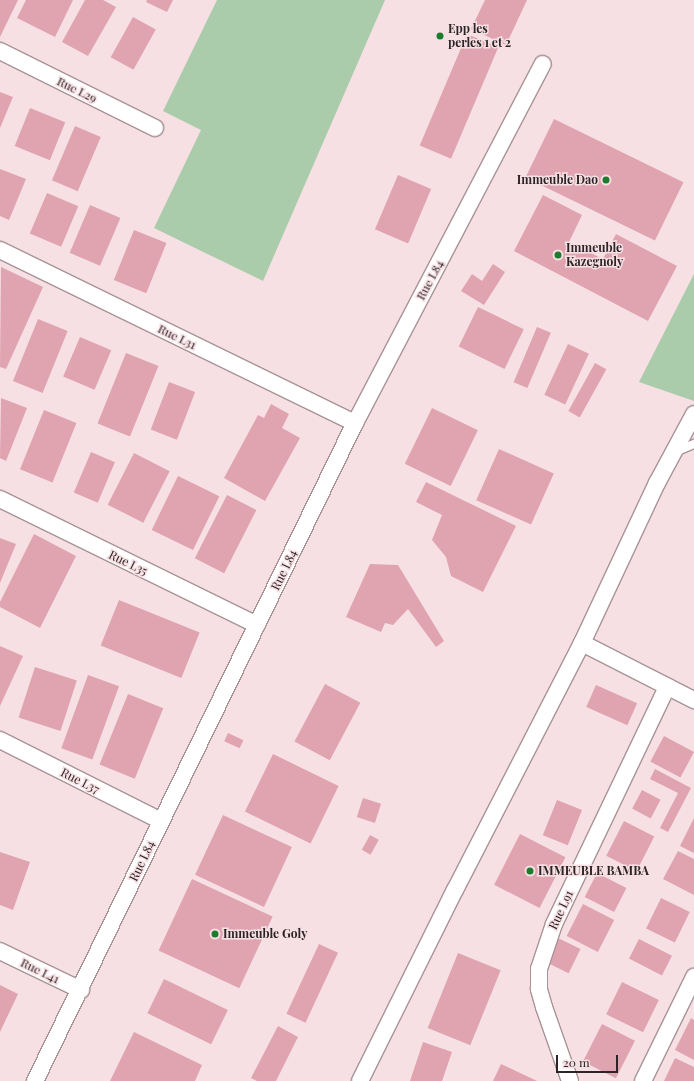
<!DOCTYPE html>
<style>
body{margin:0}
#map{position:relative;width:694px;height:1081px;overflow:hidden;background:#f6e0e4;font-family:"Playfair Display",serif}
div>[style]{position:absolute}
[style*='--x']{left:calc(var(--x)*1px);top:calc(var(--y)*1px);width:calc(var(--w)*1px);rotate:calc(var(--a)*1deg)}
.green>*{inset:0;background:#aca}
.building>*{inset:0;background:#e0a3b0;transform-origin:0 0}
.roads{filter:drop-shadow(1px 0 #a89397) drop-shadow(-1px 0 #a89397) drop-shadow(0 1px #a89397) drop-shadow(0 -1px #a89397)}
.service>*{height:8px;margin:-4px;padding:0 4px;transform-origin:4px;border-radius:4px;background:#fff}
.minor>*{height:16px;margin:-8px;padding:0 8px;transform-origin:8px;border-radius:8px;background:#fff}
.dots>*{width:11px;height:11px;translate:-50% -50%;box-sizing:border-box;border:2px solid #f6e0e4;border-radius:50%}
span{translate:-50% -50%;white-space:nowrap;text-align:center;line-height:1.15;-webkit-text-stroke:3px #f6e0e4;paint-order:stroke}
.poi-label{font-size:12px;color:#2c2426;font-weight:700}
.left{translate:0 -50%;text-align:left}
.right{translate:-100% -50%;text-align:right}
.street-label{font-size:12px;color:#2c2426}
.scale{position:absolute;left:556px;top:1055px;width:62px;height:18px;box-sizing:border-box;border:2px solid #2c2426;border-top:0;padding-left:5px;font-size:12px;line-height:14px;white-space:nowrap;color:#2c2426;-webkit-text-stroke:3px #f6e0e4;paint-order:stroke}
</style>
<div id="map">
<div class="green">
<i style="clip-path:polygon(217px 0,385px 0,263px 281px,154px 228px,201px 130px,163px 111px)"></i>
<i style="clip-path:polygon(694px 274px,694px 401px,639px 382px)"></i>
</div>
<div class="building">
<i style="clip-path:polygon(0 0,18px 0,0 37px)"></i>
<i style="clip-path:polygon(26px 0,73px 0,55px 37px,17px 18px)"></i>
<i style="clip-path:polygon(85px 0,103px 0,116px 7px,88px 56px,62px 42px)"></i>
<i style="clip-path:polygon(147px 0,173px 0,167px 12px,146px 2px)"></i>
<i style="clip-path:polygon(485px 0,527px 0,506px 45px,471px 29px)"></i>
<i style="left:133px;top:17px;width:26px;height:46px;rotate:29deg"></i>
<i style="left:467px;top:34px;width:34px;height:121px;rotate:23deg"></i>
<i style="clip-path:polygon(0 92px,13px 97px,0 128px)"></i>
<i style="left:30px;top:108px;width:38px;height:41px;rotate:22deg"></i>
<i style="left:554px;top:119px;width:144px;height:65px;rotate:26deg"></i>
<i style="left:75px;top:126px;width:28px;height:59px;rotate:23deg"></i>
<i style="clip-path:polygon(0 169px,26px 179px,9px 220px,0 216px)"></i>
<i style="left:398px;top:175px;width:36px;height:59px;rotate:23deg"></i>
<i style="left:47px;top:193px;width:34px;height:44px;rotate:23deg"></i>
<i style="clip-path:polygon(543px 195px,582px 215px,569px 242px,603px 259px,616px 234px,677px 266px,648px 321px,514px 251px)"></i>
<i style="left:90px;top:205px;width:33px;height:52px;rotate:23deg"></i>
<i style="left:134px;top:230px;width:35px;height:54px;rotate:22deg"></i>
<i style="clip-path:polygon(493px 264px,505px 272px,484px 305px,461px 291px,472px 274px,482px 281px)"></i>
<i style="clip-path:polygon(1px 267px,43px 287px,6px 369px,0 367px)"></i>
<i style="left:478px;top:307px;width:51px;height:44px;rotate:26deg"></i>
<i style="left:38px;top:319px;width:32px;height:67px;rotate:22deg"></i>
<i style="left:537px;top:327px;width:15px;height:60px;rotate:23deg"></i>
<i style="left:80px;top:337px;width:34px;height:43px;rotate:23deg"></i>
<i style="left:568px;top:344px;width:23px;height:56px;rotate:25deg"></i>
<i style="left:126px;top:353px;width:35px;height:76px;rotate:22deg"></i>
<i style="left:595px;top:363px;width:13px;height:55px;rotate:29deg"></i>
<i style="left:169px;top:382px;width:28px;height:51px;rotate:21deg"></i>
<i style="clip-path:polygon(1px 398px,27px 408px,6px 461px,0 458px)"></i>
<i style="clip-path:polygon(271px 404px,289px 414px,282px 428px,300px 438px,265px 501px,224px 478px,258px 415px,264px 418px)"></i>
<i style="left:432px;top:408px;width:51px;height:62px;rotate:26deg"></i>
<i style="left:44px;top:410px;width:35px;height:64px;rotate:22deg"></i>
<i style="left:499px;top:449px;width:60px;height:56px;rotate:24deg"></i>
<i style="left:91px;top:452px;width:26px;height:44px;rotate:23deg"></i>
<i style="left:134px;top:453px;width:40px;height:58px;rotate:27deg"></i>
<i style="left:178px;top:476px;width:46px;height:60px;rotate:26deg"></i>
<i style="clip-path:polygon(426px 482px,516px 526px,483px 592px,451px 576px,446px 557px,432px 540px,442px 515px,416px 502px)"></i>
<i style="left:227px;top:495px;width:33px;height:71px;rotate:27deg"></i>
<i style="clip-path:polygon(34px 534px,76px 556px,40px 628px,0 607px,0 602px)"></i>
<i style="clip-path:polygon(0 538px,16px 544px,0 583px)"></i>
<i style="clip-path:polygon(370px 564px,398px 565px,444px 641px,436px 647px,408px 609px,393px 625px,385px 623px,381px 632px,346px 617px)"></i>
<i style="left:119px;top:600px;width:87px;height:49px;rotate:22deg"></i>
<i style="clip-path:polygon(0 646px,23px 656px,0 706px)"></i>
<i style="left:35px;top:667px;width:44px;height:53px;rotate:18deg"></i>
<i style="left:88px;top:675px;width:33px;height:78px;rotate:20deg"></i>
<i style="left:325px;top:684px;width:40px;height:65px;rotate:28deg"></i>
<i style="left:596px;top:685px;width:45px;height:24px;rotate:24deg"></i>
<i style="left:128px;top:694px;width:38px;height:76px;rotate:22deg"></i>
<i style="left:228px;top:733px;width:17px;height:9px;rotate:25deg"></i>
<i style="left:664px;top:736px;width:34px;height:29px;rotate:28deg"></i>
<i style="left:273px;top:754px;width:73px;height:64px;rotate:26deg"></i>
<i style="clip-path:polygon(655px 769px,691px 788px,668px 832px,660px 828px,678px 793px,650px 779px)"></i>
<i style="left:642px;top:790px;width:21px;height:21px;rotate:28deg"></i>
<i style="left:363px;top:798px;width:19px;height:20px;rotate:18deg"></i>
<i style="left:557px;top:800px;width:27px;height:38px;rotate:22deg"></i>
<i style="left:223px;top:815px;width:76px;height:66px;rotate:25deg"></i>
<i style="clip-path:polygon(694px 818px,694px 853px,680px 846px)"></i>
<i style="left:624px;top:821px;width:34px;height:39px;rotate:27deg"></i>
<i style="left:520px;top:834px;width:51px;height:57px;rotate:27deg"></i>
<i style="left:370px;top:835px;width:10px;height:17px;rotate:29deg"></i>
<i style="clip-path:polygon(678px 851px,694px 859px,694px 895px,663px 879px)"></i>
<i style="clip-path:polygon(0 852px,30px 862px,13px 910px,0 905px)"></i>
<i style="left:597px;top:873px;width:33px;height:27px;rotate:27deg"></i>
<i style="left:192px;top:879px;width:89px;height:79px;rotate:25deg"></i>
<i style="left:661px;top:898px;width:32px;height:34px;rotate:26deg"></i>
<i style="left:583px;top:904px;width:35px;height:36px;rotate:27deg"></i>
<i style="left:558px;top:938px;width:25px;height:27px;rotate:26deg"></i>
<i style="left:639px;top:939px;width:37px;height:22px;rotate:27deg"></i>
<i style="left:319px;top:944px;width:21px;height:77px;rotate:25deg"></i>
<i style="left:458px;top:953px;width:46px;height:81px;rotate:22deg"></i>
<i style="left:164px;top:979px;width:71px;height:38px;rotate:26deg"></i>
<i style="left:622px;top:982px;width:41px;height:36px;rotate:26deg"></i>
<i style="clip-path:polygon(0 985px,18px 994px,0 1032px)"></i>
<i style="clip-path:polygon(691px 1018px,694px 1020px,694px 1060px,675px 1050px)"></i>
<i style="left:602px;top:1024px;width:37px;height:42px;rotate:27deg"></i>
<i style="clip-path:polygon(278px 1026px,298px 1037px,276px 1081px,257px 1081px,251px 1078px)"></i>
<i style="clip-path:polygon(134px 1032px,202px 1065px,195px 1081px,110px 1081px)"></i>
<i style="clip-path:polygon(423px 1042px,452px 1052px,442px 1081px,410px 1081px)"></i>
<i style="clip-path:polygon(675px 1058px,694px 1067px,694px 1081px,664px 1081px)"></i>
<i style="clip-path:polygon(501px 1064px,537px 1081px,493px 1081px)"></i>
</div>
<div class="roads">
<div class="service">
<i style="--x:675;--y:452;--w:21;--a:-23"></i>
</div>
<div class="minor">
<i style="--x:0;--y:51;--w:173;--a:26.4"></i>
<i style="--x:0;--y:250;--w:395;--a:26"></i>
<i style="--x:0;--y:499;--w:286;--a:26.1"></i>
<i style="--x:582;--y:643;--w:126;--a:27"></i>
<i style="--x:0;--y:740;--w:180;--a:26.7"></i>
<i style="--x:0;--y:951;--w:90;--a:25.7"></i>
<i style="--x:35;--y:1081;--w:732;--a:-64.07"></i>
<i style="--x:355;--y:423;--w:405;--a:-62.4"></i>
<i style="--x:360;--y:1081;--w:213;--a:-63.6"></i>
<i style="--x:455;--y:890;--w:278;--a:-62.8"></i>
<i style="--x:582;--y:643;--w:177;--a:-64.9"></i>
<i style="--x:657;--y:483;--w:78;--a:-61.8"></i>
<i style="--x:570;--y:1081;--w:78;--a:-109.4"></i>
<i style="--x:544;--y:1007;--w:19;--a:-106"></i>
<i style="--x:539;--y:989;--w:20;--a:-90"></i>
<i style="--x:539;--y:969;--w:47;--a:-71.6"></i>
<i style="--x:554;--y:924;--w:263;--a:-64.5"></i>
<i style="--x:643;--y:1081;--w:116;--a:-63.9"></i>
</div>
</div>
<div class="dots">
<i style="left:440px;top:36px;background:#1c7b2c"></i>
<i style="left:606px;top:180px;background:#1c7b2c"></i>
<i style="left:558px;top:255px;background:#1c7b2c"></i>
<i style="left:530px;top:871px;background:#1c7b2c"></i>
<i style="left:215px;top:934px;background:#1c7b2c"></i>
</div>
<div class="poi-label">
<span class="left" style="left:448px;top:36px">Epp les<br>perles 1 et 2</span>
<span class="right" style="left:598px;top:180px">Immeuble Dao</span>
<span class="left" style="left:566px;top:255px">Immeuble<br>Kazegnoly</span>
<span class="left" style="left:538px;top:871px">IMMEUBLE BAMBA</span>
<span class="left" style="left:223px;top:934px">Immeuble Goly</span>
</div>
<div class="street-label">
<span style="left:77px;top:90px;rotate:26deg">Rue L29</span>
<span style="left:430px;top:280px;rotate:-62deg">Rue L84</span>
<span style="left:177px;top:337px;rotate:26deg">Rue L31</span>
<span style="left:128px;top:563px;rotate:26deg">Rue L35</span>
<span style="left:284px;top:570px;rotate:-64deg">Rue L84</span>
<span style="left:80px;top:781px;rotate:27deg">Rue L37</span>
<span style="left:142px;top:861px;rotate:-65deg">Rue L84</span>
<span style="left:561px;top:910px;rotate:-65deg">Rue L91</span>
<span style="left:40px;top:971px;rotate:26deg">Rue L41</span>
</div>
<div class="scale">20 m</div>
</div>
